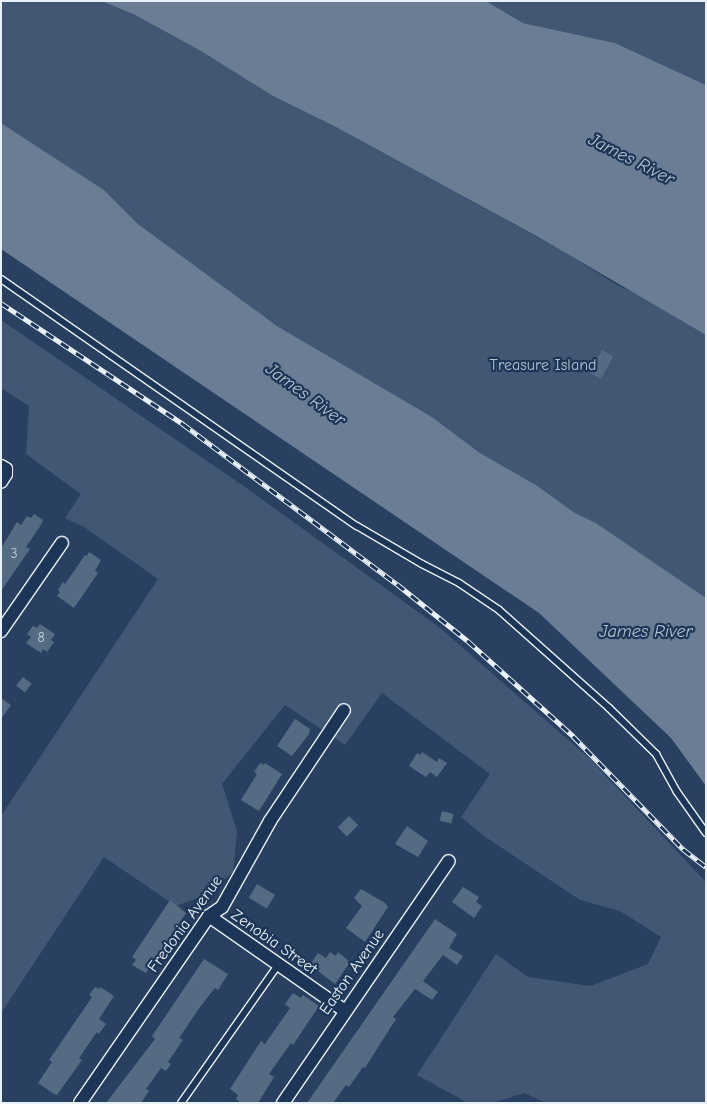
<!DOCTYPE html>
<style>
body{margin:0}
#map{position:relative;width:707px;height:1104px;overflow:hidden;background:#294061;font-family:"Comic Neue",sans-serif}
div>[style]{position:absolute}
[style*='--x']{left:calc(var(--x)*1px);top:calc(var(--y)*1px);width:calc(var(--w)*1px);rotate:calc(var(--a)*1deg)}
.green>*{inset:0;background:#415774}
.water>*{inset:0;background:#6b7c95}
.building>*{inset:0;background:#556a83;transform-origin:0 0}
.roads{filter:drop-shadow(1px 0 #e8f1f8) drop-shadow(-1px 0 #e8f1f8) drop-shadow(0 1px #e8f1f8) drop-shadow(0 -1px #e8f1f8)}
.lane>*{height:6px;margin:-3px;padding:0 3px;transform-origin:3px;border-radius:3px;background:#1d3557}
.street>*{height:12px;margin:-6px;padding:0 6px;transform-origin:6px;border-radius:6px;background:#1d3557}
.rail>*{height:5px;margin-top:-2.5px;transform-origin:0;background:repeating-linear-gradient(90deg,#1d3557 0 9px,#e8f1f8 0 18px);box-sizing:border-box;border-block:1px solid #e8f1f8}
span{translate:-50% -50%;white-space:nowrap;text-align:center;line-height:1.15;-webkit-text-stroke:4.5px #1d3557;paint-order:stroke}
.number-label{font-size:14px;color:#c3cfdb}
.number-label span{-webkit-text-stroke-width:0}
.park-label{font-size:16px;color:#b6c3d0}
.street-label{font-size:16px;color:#e8f1f8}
.water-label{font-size:18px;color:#b6c2d0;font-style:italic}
.frame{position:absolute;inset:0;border:2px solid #e8f1f8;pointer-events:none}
</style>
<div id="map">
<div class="green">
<i style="clip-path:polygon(1px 1px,102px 1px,135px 15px,201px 51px,273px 96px,334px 126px,559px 249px,617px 285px,640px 296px,706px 335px,706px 598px,596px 523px,575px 513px,536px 485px,480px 453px,432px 417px,277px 326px,138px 224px,104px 190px,1px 123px)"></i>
<i style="clip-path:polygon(486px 1px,706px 1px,706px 85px,615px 43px,523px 23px)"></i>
<i style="clip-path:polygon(1px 320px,245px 487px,439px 627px,589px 758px,706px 882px,706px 1103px,546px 1103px,524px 1093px,492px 1103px,468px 1103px,417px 1075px,496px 954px,528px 977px,590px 986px,648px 964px,661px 937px,620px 911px,580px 900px,484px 836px,461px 817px,490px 774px,382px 693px,345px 745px,285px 705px,222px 784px,237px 831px,233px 872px,206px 895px,176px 906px,104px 857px,1px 1013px,1px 816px,158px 579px,84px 527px,65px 518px,81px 494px,26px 454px,29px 406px,1px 388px)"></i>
</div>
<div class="water">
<i style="clip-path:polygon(102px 1px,486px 1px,523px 23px,615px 43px,706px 85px,706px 335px,540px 238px,334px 126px,273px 96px,201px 51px,135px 15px)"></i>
<i style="clip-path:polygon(1px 123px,104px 190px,138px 224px,277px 326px,432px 417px,480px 453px,536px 485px,575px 513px,596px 523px,706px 598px,706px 786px,671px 738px,539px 613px,1px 249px)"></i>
</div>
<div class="building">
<i style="left:602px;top:350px;width:13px;height:26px;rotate:29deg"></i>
<i style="clip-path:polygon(34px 514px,43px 520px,41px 525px,26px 547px,30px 549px,1px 591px,1px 548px,17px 522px,21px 525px,27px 516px,31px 518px)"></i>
<i style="clip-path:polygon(89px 552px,101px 560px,95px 571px,98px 573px,74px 608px,57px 596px,60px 592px,58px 590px,63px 582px,65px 584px,85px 555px,87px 556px)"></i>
<i style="clip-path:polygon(40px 624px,55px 634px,51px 640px,54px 642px,47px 652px,43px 649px,41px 653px,26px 643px,31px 637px,27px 634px,33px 626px,37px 628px)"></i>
<i style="left:23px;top:677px;width:11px;height:11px;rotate:38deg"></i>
<i style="clip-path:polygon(1px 698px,11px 705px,1px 719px)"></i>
<i style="clip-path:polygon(295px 719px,310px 729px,309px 734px,292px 756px,277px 746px)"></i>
<i style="clip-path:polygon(422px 752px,437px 762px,439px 758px,447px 763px,437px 777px,430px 772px,426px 777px,409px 766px,417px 753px,420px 755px)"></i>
<i style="clip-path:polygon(260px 763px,264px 765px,265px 763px,282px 774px,259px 811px,241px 800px,257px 774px,254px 772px)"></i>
<i style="left:442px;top:811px;width:12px;height:10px;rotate:14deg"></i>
<i style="left:349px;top:816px;width:13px;height:16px;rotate:45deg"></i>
<i style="clip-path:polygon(407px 826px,428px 841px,418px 857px,395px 844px)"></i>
<i style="left:257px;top:884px;width:21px;height:16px;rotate:31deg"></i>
<i style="clip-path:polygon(463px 887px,479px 897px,476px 902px,482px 906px,474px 918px,452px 902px)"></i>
<i style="clip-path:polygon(361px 889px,385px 903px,388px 907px,365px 942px,346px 928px,362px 906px,354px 898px)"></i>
<i style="clip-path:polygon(170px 900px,186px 913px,146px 973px,132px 965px,136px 960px,132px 957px)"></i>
<i style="clip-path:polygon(435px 919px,457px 934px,449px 948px,463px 956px,457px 965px,443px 955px,423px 981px,438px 992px,432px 1000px,415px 989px,393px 1017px,396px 1019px,365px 1068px,363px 1067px,349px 1087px,346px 1085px,333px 1103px,307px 1103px)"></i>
<i style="clip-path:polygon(330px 952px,336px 956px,338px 952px,350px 962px,335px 984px,310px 965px,318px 953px,326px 958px)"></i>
<i style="clip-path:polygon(204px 959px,228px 974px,218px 990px,215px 988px,200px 1007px,179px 1038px,183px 1040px,168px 1062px,171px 1064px,166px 1071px,161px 1068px,146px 1089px,149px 1091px,141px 1103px,106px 1103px,155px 1039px,152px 1036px)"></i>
<i style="clip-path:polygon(95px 987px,99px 989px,100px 987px,114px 996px,99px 1019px,106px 1024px,99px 1034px,97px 1032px,79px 1058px,82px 1060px,57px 1095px,54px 1094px,38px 1083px,52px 1062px,49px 1060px,92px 997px,89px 995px)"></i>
<i style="clip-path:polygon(293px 993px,301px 998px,303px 995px,319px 1006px,293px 1045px,291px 1043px,269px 1074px,274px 1077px,258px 1103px,241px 1103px,236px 1099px,238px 1095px,230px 1089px,261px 1041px,265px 1044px,290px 1008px,285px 1004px)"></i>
</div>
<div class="roads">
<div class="lane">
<i style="--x:1;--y:279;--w:433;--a:34.8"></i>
<i style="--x:357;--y:526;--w:75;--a:30.3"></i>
<i style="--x:422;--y:564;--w:42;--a:27.2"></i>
<i style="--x:459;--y:583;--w:48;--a:34"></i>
<i style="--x:499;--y:610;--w:147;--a:41.7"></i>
<i style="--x:609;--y:708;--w:66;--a:44.4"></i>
<i style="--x:656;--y:754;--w:43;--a:61.1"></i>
<i style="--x:677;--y:792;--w:50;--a:54.7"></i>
<i style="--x:181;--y:1103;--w:169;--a:-54.9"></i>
</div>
<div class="street">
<i style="--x:1;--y:466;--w:6;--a:31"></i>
<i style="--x:6;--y:469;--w:5;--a:90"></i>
<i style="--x:6;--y:474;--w:9;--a:122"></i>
<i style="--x:1;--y:631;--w:107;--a:-55.3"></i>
<i style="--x:209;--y:916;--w:166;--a:34.9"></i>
<i style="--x:80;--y:1103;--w:227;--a:-55.4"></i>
<i style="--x:209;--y:916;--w:16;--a:-35"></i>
<i style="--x:222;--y:907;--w:98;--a:-60.8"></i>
<i style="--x:270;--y:821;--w:133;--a:-56.3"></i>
<i style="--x:283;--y:1103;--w:293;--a:-55.6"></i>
</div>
</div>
<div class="rail">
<i style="--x:1;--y:303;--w:219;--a:33.6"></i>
<i style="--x:183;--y:424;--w:267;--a:36.8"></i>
<i style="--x:397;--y:584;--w:91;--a:38.8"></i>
<i style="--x:468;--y:641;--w:142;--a:42.1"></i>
<i style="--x:573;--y:736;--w:158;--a:45.8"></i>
<i style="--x:683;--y:849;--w:29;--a:38"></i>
</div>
<div class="number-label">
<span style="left:14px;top:554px">3</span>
<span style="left:41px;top:638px">8</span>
</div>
<div class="park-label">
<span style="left:543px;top:365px">Treasure Island</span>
</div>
<div class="street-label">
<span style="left:185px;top:924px;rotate:-54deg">Fredonia Avenue</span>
<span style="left:274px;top:942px;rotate:35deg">Zenobia Street</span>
<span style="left:352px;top:972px;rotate:-55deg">Easton Avenue</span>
</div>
<div class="water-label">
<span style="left:631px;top:160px;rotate:27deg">James River</span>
<span style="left:305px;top:395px;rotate:36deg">James River</span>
<span style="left:646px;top:632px">James River</span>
</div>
<div class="frame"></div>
</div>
